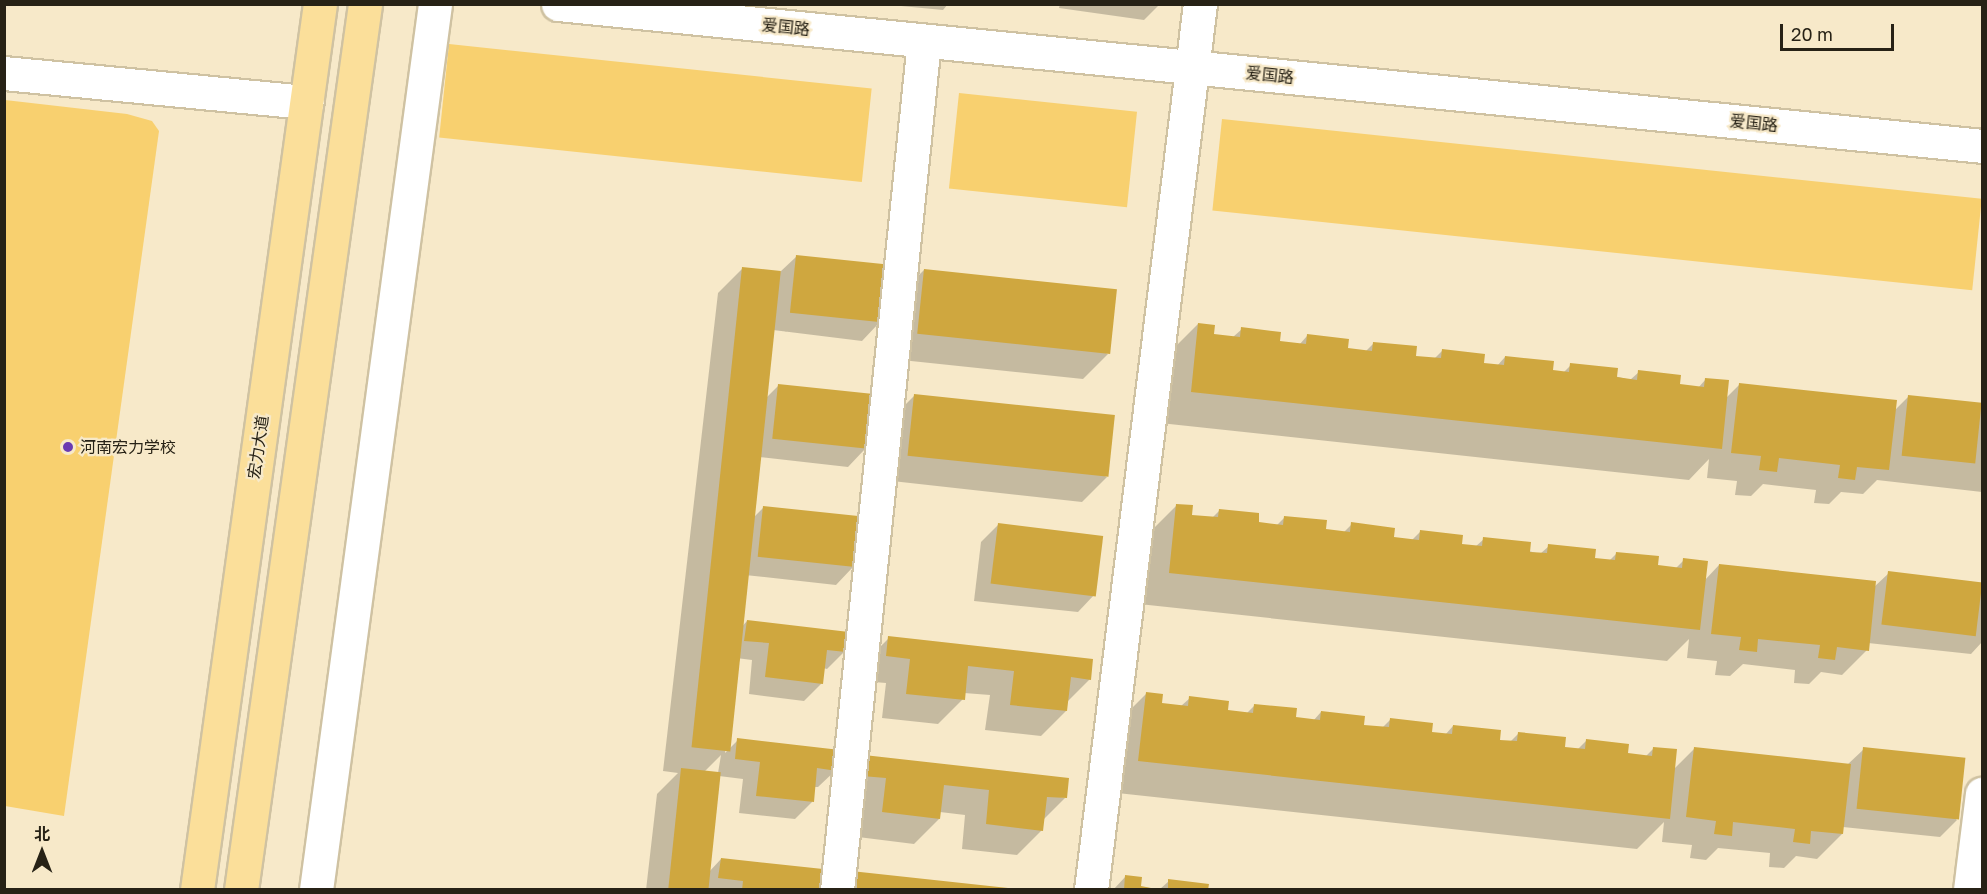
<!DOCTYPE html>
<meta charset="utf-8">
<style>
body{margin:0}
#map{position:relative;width:1987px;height:894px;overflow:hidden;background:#f7e9c9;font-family:"Golos Text","Noto Sans SC",sans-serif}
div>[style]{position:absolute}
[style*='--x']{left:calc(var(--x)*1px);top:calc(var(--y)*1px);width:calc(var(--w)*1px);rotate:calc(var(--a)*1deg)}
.green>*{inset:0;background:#f8d06f;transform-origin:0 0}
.shadow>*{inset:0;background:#0003}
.building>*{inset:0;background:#cfa73f;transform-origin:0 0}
.roads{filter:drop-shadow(2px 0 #cfc2a2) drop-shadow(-2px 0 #cfc2a2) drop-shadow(0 2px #cfc2a2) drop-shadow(0 -2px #cfc2a2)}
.minor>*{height:33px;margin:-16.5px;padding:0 16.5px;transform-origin:16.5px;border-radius:16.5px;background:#fff}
.major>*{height:33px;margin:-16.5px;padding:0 16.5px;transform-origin:16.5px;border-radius:16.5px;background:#fbdf9a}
.dots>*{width:16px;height:16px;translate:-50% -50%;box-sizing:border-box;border:3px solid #f7e9c9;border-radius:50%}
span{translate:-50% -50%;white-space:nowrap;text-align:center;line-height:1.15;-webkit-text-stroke:4.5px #f7e9c9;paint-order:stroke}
.street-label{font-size:16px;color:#272216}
.poi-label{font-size:16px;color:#272216}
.left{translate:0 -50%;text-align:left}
.frame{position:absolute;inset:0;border:6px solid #272216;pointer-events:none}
.north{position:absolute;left:12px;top:822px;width:60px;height:60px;-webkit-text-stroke:4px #f7e9c9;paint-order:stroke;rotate:0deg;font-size:16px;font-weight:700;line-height:24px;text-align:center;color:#272216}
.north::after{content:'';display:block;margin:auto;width:21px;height:27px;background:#272216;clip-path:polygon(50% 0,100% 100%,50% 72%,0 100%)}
.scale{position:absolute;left:1780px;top:24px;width:114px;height:27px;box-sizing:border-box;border:3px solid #272216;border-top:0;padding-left:8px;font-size:18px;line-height:21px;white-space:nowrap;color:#272216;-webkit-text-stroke:4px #f7e9c9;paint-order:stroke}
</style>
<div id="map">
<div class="green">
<i style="left:449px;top:44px;width:425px;height:94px;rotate:6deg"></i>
<i style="left:959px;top:93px;width:179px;height:96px;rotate:6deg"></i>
<i style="clip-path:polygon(5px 100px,127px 114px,152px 121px,159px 131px,64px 816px,5px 806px)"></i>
<i style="left:1222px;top:119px;width:764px;height:92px;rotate:6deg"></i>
</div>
<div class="shadow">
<i style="clip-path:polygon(880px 4px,948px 4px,943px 10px)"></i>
<i style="clip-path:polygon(1060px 4px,1160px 4px,1144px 20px,1059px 8px)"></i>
<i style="clip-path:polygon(evenodd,797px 256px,879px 323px,862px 341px,773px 330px,765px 399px,779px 385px,865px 449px,848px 467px,759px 457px,752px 519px,763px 508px,853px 567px,836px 585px,745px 575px,739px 630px,747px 621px,845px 651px,827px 669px,823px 668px,822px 683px,804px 701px,749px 694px,752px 660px,736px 658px,725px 753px,738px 740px,836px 770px,818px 787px,814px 787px,812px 802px,795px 819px,739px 813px,743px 779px,719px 776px,708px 873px,721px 859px,819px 889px,646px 890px,657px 794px,678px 773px,663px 771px,718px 293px,743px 268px,780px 272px,797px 256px,721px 755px,718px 773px,704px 772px,721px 755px)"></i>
<i style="clip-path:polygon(924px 270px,1108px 354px,1083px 379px,892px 359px,899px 295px)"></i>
<i style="clip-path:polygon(1198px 324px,1212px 335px,1233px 337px,1242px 329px,1279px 343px,1299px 345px,1307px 336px,1347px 349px,1366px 351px,1374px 343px,1414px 357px,1434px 359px,1442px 351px,1482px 365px,1497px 366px,1505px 357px,1551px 372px,1563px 373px,1571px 365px,1630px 380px,1639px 372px,1678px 385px,1698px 388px,1706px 379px,1726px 398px,1740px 384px,1894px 411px,1909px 396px,1982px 405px,1982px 492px,1877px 480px,1863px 494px,1841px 492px,1829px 504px,1814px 503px,1816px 490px,1763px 484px,1751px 496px,1735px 495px,1737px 481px,1707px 478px,1709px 459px,1689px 480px,1160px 423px,1167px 355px)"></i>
<i style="clip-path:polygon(914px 396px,1107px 477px,1082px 502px,883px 480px,889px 421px)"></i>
<i style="clip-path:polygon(1177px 505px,1191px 516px,1212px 518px,1220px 510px,1257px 523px,1276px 526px,1285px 517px,1325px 531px,1343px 533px,1352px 524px,1393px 538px,1412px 540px,1420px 532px,1460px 545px,1475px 547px,1484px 539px,1540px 554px,1549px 546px,1593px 560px,1609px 561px,1617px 553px,1657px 567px,1675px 569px,1684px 560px,1704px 581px,1719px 565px,1874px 587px,1889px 573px,1982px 583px,1982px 642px,1971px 654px,1868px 643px,1867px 650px,1842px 675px,1821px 672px,1809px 684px,1794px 683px,1795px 670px,1743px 664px,1730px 676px,1715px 675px,1717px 661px,1687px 658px,1689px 639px,1667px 661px,1139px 604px,1146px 536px)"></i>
<i style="clip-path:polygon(998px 525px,1095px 594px,1078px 612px,974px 601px,981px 542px)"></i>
<i style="clip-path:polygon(889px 638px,1090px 679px,1067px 702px,1066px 711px,1041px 736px,985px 730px,990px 695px,964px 693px,963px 699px,938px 724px,882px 718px,886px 683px,862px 681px,864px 663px)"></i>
<i style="clip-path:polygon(1147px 693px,1160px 704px,1181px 706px,1190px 698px,1226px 711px,1247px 713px,1255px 705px,1295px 718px,1313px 721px,1321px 712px,1362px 726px,1382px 728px,1390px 720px,1430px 734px,1445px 735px,1453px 726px,1498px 741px,1510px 742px,1518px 734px,1563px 748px,1578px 749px,1586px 741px,1626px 754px,1645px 757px,1654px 748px,1673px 770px,1694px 749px,1847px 765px,1864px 749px,1957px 820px,1940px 837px,1843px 827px,1842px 834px,1817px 859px,1796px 856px,1784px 868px,1769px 867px,1770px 853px,1718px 848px,1706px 860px,1690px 858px,1692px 845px,1662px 842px,1664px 822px,1637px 849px,1108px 792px,1116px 724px)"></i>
<i style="clip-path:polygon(864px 756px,1065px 798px,1043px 820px,1042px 830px,1017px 855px,962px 849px,965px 815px,940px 812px,939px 819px,914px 844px,858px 837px)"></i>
<i style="clip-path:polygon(1126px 876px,1140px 887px,1160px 889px,1169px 881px,1207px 890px,1113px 890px)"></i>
</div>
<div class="building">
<i style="left:796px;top:255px;width:92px;height:58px;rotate:6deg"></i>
<i style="left:742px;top:267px;width:39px;height:483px;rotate:6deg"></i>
<i style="left:924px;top:269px;width:194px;height:65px;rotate:6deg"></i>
<i style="clip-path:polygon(1198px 323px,1215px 325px,1214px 334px,1240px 337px,1241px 327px,1281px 332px,1280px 341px,1306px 344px,1307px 334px,1349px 339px,1348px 348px,1372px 351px,1373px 342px,1417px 346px,1416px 356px,1441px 358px,1442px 349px,1485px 354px,1484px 363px,1504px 365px,1505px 356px,1554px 361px,1553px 370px,1569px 372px,1570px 363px,1618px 368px,1617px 377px,1637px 380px,1638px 370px,1681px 375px,1680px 384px,1704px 387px,1705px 378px,1729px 380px,1722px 449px,1191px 392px)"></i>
<i style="clip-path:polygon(1739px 383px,1897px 400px,1889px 470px,1857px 467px,1855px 480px,1838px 478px,1840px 465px,1779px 458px,1777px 472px,1759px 470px,1761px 456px,1731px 453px)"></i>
<i style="left:778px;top:384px;width:96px;height:55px;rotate:6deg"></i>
<i style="left:914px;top:394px;width:202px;height:62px;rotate:6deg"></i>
<i style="left:1908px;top:395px;width:74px;height:61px;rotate:6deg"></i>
<i style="clip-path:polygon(1176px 504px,1193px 505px,1192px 515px,1218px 517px,1219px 509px,1259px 513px,1259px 522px,1283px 525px,1284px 516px,1327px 520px,1326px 529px,1350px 532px,1351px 522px,1395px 528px,1394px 537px,1419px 540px,1420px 530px,1463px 535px,1462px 544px,1482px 546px,1483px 537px,1531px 542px,1530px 552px,1547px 553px,1548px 544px,1596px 549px,1595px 558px,1615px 560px,1616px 552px,1659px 556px,1658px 565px,1682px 568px,1683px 558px,1708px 561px,1700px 630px,1169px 573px)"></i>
<i style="left:763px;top:506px;width:98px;height:51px;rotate:6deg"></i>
<i style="left:998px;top:523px;width:106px;height:61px;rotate:7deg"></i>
<i style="clip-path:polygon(1719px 564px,1876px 581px,1869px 651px,1837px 647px,1835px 660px,1818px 658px,1820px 645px,1758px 639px,1757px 652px,1739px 650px,1741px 637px,1711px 634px)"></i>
<i style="left:1888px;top:571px;width:95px;height:54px;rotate:7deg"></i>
<i style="clip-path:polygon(747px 620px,849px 632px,846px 652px,827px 650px,823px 684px,765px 677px,769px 643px,744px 641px)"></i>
<i style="clip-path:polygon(888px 636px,1093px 659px,1091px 680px,1071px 677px,1067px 711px,1010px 705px,1014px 671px,968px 666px,965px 700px,906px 694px,910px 659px,886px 656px)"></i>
<i style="clip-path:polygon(1146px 692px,1163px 694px,1162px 703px,1188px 706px,1189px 696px,1229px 701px,1228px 710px,1253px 713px,1254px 704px,1297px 708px,1296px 717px,1320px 720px,1321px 711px,1365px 716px,1364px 725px,1389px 727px,1390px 718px,1433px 723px,1432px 732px,1452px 734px,1453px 725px,1501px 730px,1500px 740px,1517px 741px,1518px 732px,1566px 737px,1565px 747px,1585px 749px,1586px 739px,1629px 744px,1628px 753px,1652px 756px,1653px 747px,1677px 749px,1670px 819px,1138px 761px)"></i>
<i style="clip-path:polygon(737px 738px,840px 750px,837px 771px,817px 768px,814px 802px,756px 796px,760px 762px,735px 759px)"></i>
<i style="clip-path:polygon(1694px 747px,1851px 764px,1843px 834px,1811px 831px,1810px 844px,1793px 842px,1795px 829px,1733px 822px,1732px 836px,1714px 834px,1716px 821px,1686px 817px)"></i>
<i style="left:1863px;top:747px;width:103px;height:62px;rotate:6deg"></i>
<i style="clip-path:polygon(864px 755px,1069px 778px,1067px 798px,1047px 797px,1043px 831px,986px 824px,989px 790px,944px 785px,940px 819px,882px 812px,886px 778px,862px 776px)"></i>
<i style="left:681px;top:768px;width:40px;height:123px;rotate:6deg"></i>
<i style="clip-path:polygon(721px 858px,823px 869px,820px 890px,742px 890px,743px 881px,718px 878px)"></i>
<i style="clip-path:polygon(851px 871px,1008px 888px,1008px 890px,849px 890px)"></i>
<i style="clip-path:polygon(1125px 875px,1142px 877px,1141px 886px,1161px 890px,1124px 890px)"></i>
<i style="clip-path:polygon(1168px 879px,1209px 884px,1208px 890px,1168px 890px)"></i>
</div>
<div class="roads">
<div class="minor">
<i style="--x:558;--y:4;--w:1431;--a:5.69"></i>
<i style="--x:4;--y:73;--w:304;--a:5.5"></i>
<i style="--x:316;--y:890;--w:894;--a:-82.35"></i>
<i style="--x:837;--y:890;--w:853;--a:-84.15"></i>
<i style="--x:1091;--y:890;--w:893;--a:-82.99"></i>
<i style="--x:1970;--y:890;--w:97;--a:-82.9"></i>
</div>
<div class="major">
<i style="--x:197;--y:890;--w:894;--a:-82.1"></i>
<i style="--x:241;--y:890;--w:895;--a:-82.03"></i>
</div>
</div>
<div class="dots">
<i style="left:68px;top:447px;background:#6a3ab2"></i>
</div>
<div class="street-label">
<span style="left:786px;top:27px;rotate:6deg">爱国路</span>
<span style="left:1270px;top:75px;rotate:6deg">爱国路</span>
<span style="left:1754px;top:123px;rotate:6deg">爱国路</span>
<span style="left:258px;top:447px;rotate:-82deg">宏力大道</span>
</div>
<div class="poi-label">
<span class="left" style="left:80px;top:447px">河南宏力学校</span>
</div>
<div class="frame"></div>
<div class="north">北</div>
<div class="scale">20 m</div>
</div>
